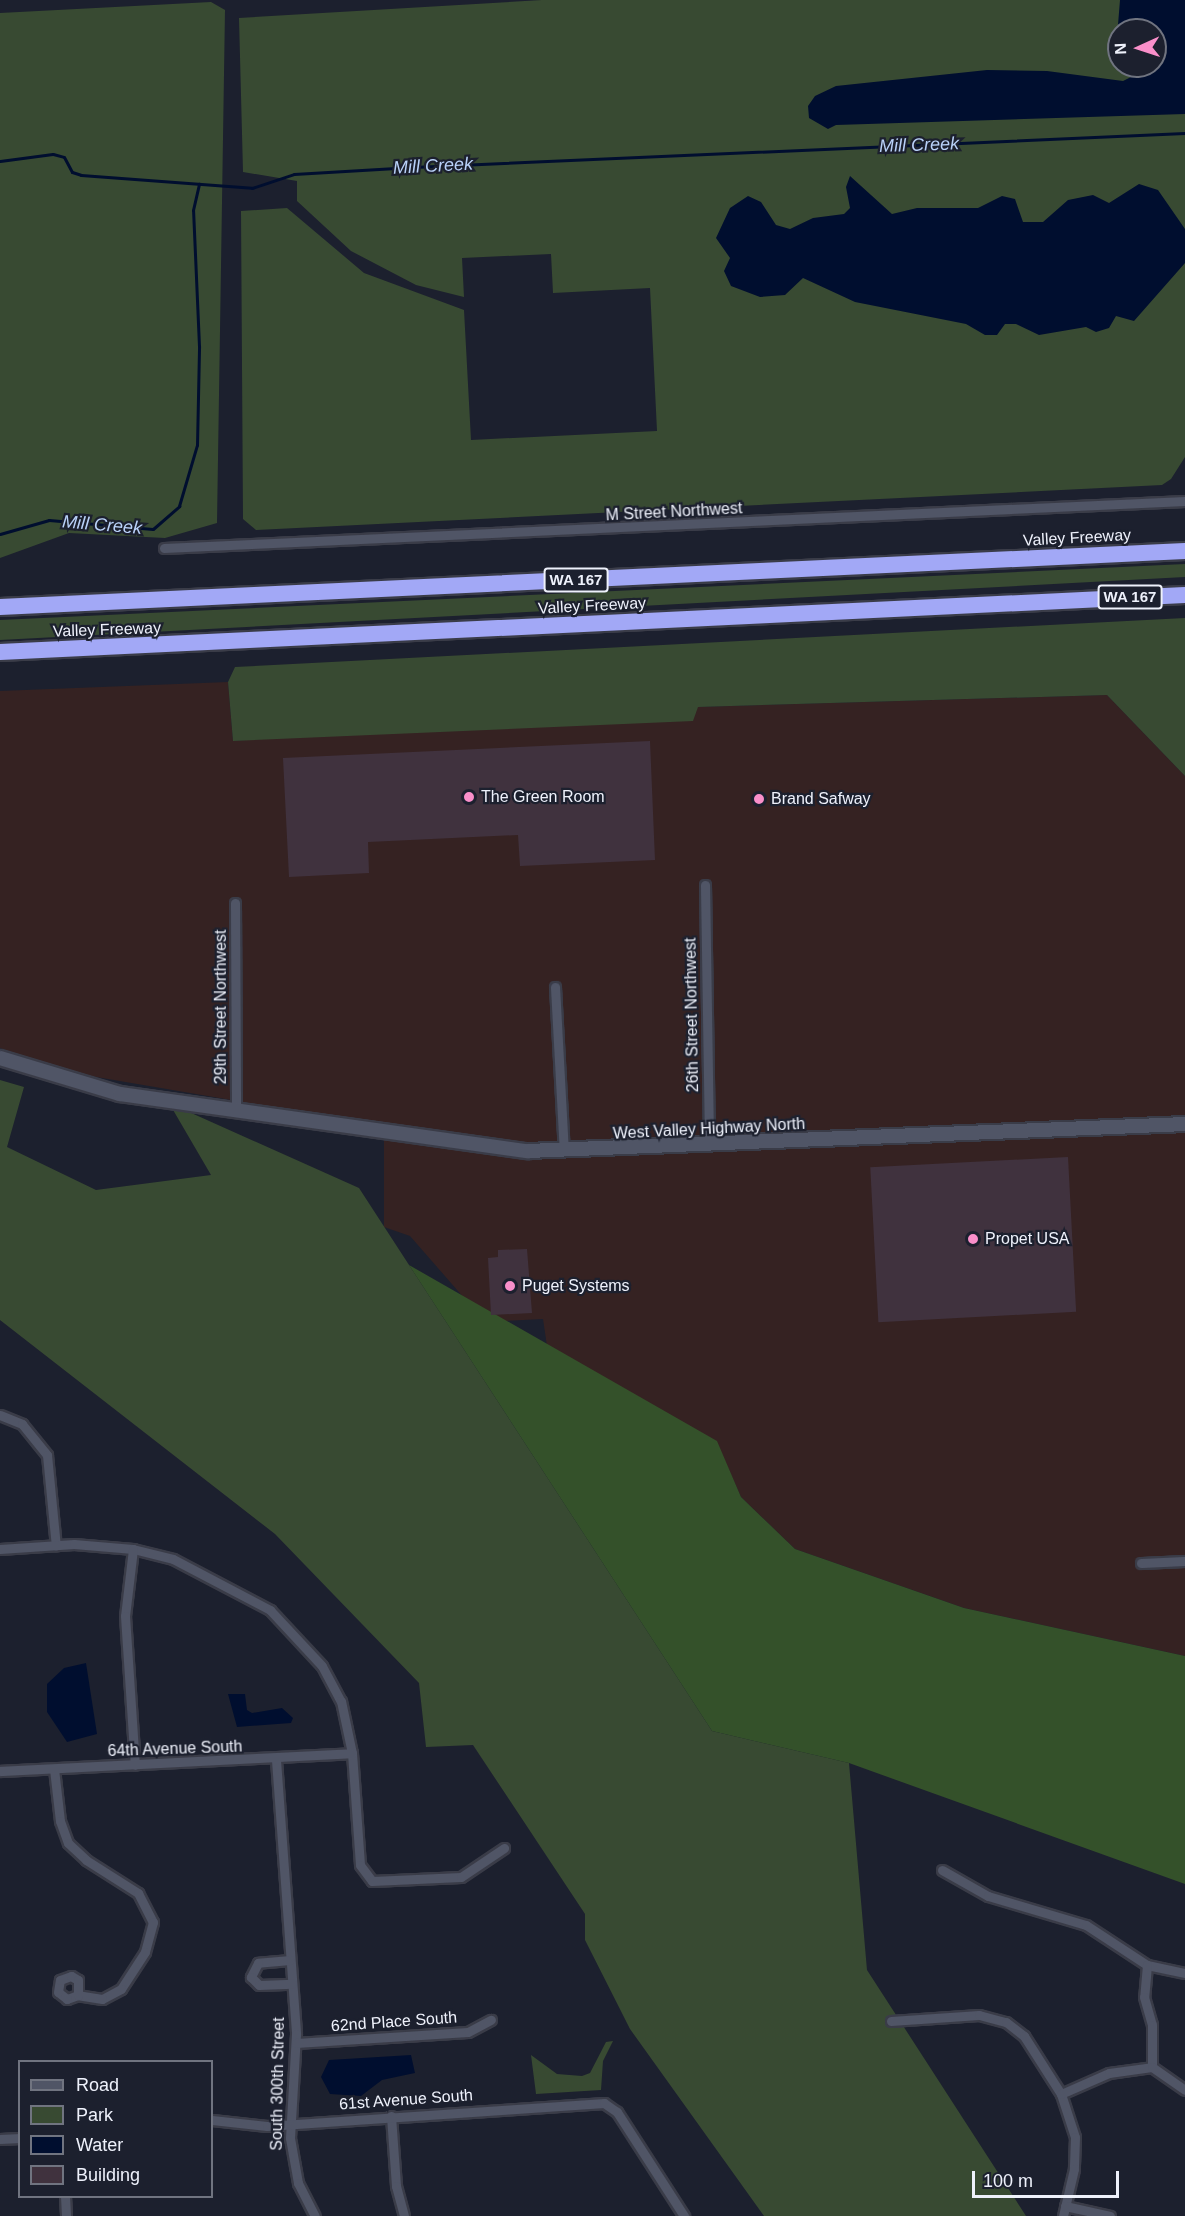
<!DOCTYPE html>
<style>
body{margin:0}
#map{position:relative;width:1185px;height:2216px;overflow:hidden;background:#1c202e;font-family:Arial,sans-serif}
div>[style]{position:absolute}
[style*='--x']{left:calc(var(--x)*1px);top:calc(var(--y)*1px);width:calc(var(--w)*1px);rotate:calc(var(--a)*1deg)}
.industrial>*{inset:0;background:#352222}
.green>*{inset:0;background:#384a32}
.forest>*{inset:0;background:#34512a}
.water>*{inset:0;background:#000e2f}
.stream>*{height:3px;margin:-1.5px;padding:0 1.5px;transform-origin:1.5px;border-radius:1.5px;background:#000e2f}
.building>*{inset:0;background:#40323e;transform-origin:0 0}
.roads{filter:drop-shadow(2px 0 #3a3c48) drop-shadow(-2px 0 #3a3c48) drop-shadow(0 2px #3a3c48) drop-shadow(0 -2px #3a3c48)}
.street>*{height:9px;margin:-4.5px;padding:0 4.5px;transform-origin:4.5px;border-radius:4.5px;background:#505566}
.secondary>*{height:14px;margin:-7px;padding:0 7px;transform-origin:7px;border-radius:7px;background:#505566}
.highway>*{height:16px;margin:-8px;padding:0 8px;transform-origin:8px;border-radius:8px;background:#a2a8f6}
.dots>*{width:16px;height:16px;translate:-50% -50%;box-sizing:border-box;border:3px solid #1c202e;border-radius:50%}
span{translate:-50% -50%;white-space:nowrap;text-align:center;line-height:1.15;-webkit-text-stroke:4.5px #1c202e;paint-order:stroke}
.shield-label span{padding:2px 4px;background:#1c202e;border:2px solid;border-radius:4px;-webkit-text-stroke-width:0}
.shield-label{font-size:15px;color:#eef1fb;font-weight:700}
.street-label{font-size:16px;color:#eef1fb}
.poi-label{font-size:16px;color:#eef1fb}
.left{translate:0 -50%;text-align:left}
.water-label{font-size:18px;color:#b9d1f8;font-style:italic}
.legend{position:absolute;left:18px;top:2060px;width:195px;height:138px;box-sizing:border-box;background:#1c202e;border:2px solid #707480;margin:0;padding:8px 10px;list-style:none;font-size:18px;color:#eef1fb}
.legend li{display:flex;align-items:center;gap:12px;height:30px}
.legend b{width:30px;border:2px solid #707480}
.north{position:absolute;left:1107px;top:18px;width:60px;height:60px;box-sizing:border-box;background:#1c202e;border:2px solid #707480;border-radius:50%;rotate:267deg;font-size:16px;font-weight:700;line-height:24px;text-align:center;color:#eef1fb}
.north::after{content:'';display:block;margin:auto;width:21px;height:27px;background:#f98fca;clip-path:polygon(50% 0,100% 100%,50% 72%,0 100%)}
.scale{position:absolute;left:972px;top:2171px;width:147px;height:27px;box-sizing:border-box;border:3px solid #eef1fb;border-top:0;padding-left:8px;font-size:18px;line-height:21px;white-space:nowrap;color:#eef1fb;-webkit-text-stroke:4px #1c202e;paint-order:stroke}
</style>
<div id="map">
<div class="industrial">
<i style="clip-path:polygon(228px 682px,233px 741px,698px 707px,1107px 695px,1185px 776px,1185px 1656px,964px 1608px,795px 1549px,741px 1497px,716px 1441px,547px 1346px,543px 1319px,485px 1322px,410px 1236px,384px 1227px,384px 1126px,67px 1072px,0 1048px,0 691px)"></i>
</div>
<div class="green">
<i style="clip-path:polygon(evenodd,542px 0,1185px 0,1185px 457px,1171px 479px,1162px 485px,256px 530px,243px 519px,241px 211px,287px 208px,364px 273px,464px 310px,471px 440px,657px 431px,650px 288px,553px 293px,551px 254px,462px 258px,464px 297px,416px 285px,351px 251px,297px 201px,297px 181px,243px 172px,239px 18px,542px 0,1119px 30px,1155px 30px,1155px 66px,1119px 66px,1119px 30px)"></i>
<i style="clip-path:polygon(211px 2px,225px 10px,217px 523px,165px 538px,69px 533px,0 558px,0 13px)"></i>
<i style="clip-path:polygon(1185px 564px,1185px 577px,0 640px,0 620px)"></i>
<i style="clip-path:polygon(1185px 618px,1185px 776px,1107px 695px,698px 707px,693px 721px,233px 741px,228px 682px,235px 667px)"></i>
<i style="clip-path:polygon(0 1080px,24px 1087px,7px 1147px,96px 1190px,211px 1175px,169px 1103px,359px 1188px,712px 1731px,849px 1763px,867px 1970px,1026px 2216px,764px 2216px,630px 2029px,585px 1940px,585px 1914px,473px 1745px,426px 1747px,419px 1683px,275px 1534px,0 1320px)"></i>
<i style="clip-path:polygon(613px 2041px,603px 2061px,601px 2090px,536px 2094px,531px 2055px,557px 2074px,582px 2076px,590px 2073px,606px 2042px)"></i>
</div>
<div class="forest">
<i style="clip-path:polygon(409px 1265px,717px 1441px,741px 1497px,795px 1549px,964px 1608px,1185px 1656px,1185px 1884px,849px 1763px,712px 1731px)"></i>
</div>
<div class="water">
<i style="clip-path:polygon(1120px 0,1185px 0,1185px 114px,836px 125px,828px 129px,809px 118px,808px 106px,815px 96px,836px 86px,987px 70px,1047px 71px,1123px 81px,1133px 76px,1130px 66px,1155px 66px,1155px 30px,1119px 30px,1119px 40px,1117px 37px)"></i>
<i style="clip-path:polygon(850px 176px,892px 214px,917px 208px,978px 208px,1002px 196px,1015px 199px,1023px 222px,1043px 222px,1068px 200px,1093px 195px,1109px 203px,1139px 184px,1158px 190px,1185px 229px,1185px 263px,1134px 321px,1116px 316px,1109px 328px,1096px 332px,1086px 327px,1039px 335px,1016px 324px,1005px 324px,997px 335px,985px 335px,966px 324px,855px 302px,803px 278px,785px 295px,760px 297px,731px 286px,724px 271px,730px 258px,716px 238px,730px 208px,748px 196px,761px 202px,776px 225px,790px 229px,813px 218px,844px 214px,850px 208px,846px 187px)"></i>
<i style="clip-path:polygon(86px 1663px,97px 1734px,67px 1742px,47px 1712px,47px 1684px,64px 1668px)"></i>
<i style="clip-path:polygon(228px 1694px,245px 1694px,247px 1710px,252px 1713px,282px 1708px,293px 1718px,291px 1723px,237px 1727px)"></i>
<i style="clip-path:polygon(411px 2055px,415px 2073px,382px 2080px,361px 2096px,330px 2094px,321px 2077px,329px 2060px)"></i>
</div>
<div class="stream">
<i style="--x:0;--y:161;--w:53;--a:-7.5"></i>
<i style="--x:53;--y:154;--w:11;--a:15"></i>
<i style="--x:64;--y:157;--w:17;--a:62"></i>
<i style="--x:72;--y:172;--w:9;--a:18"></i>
<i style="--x:81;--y:175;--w:171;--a:4.3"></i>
<i style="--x:252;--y:188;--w:44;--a:-18.4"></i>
<i style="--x:294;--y:174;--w:119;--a:-3.4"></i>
<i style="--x:413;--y:167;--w:773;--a:-2.52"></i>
<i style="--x:0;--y:534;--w:51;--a:-15.9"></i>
<i style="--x:49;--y:520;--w:104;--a:4.9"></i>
<i style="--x:153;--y:529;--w:35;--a:-41"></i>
<i style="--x:179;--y:506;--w:64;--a:-73.6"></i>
<i style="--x:197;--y:445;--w:99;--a:-88.8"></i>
<i style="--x:199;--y:346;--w:136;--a:-92.5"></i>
<i style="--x:193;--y:210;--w:27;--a:-77"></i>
</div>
<div class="building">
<i style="clip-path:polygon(650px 741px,655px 860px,520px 866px,518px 835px,368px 842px,369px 873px,289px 877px,283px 758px)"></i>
<i style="left:1068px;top:1157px;width:155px;height:198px;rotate:87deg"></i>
<i style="clip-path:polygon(527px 1249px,532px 1313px,491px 1315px,488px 1258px,498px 1257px,498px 1250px)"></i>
</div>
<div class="roads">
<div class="street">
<i style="--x:164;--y:548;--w:1022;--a:-2.64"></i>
<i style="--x:705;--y:885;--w:260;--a:89.1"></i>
<i style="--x:235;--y:903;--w:208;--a:89.7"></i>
<i style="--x:555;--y:987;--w:164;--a:86.9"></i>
<i style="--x:0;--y:1415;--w:24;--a:22"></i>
<i style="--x:22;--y:1424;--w:40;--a:51"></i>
<i style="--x:47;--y:1455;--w:91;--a:84.4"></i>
<i style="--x:0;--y:1549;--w:74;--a:-3.9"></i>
<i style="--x:74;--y:1544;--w:59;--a:4.8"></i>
<i style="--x:133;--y:1549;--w:41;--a:14"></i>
<i style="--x:173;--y:1559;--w:110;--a:27.7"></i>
<i style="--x:270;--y:1610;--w:76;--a:47.1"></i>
<i style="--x:322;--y:1666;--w:40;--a:62"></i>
<i style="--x:341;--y:1701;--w:53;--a:78.1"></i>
<i style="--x:352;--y:1753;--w:112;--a:85.9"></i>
<i style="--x:360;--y:1865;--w:20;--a:53"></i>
<i style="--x:372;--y:1881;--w:89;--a:-2.6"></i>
<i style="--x:461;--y:1877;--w:52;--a:-34"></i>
<i style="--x:133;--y:1549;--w:67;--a:96.8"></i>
<i style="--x:125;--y:1616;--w:149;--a:86.2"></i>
<i style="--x:1141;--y:1563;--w:44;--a:-2.6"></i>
<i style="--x:276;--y:1760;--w:275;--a:85.8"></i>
<i style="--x:296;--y:2034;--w:104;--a:93.3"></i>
<i style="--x:290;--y:2138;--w:46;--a:79.9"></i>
<i style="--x:298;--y:2183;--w:37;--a:63"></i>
<i style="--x:54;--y:1769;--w:52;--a:83.4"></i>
<i style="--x:60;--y:1821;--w:23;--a:70"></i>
<i style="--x:68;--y:1843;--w:25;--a:43"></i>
<i style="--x:86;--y:1860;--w:62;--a:32.4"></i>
<i style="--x:138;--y:1893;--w:33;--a:63"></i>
<i style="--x:153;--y:1922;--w:31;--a:105"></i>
<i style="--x:145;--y:1952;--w:44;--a:123"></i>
<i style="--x:121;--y:1989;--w:21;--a:152"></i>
<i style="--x:102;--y:1999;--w:24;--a:-171"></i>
<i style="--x:78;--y:1995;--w:12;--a:160"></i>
<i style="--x:67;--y:1999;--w:11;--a:-142"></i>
<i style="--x:58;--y:1992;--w:12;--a:-81"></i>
<i style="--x:60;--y:1980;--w:12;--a:-20"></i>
<i style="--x:71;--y:1976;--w:8;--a:30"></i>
<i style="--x:78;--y:1980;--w:15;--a:90"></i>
<i style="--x:0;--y:1771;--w:352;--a:-2.9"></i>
<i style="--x:942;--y:1870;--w:53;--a:29.5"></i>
<i style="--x:988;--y:1896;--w:102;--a:16.5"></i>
<i style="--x:1086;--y:1925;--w:73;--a:33.3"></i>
<i style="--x:1147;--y:1965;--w:39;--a:12"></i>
<i style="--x:290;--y:1960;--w:32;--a:175"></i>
<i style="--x:258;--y:1963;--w:16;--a:117"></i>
<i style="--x:251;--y:1977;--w:11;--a:45"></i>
<i style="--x:259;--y:1985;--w:33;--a:-2"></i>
<i style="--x:1147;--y:1965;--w:32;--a:95"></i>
<i style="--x:1144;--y:1997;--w:29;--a:74"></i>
<i style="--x:1152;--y:2025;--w:42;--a:90"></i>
<i style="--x:891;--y:2021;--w:88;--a:-3.9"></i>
<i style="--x:979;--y:2015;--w:28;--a:15"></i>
<i style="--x:1006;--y:2022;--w:23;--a:38"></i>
<i style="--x:1024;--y:2036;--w:69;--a:57.5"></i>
<i style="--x:1061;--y:2094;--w:45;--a:72"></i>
<i style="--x:1075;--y:2137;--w:32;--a:92"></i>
<i style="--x:1074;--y:2169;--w:48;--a:103.2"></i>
<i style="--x:296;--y:2043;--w:172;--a:-3.7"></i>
<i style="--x:468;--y:2032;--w:26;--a:-28"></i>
<i style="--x:1061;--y:2094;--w:52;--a:-23.6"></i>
<i style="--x:1109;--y:2073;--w:43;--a:-7.9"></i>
<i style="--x:1152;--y:2067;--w:40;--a:34.9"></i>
<i style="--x:391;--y:2116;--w:70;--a:85.9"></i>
<i style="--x:396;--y:2186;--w:31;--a:75"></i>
<i style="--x:212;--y:2120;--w:55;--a:6.2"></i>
<i style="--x:267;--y:2126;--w:338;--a:-3.9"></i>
<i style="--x:604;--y:2103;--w:16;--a:35"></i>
<i style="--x:617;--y:2112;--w:124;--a:57.2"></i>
<i style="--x:0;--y:2139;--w:20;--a:-3"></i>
<i style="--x:65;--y:2196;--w:20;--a:87"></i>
<i style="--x:1065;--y:2206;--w:46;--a:12.5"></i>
</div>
<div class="secondary">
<i style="--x:0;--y:1058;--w:125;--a:16.7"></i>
<i style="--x:120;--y:1094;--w:412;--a:8"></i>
<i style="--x:528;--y:1151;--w:658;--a:-2.35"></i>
</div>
<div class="highway">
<i style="--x:0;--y:607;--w:1186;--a:-2.71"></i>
<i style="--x:0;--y:652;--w:1186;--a:-2.75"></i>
</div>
</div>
<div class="dots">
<i style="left:469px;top:797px;background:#f98fca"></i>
<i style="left:759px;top:799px;background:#f98fca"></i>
<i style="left:973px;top:1239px;background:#f98fca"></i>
<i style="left:510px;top:1286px;background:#f98fca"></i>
</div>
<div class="shield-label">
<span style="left:576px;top:580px">WA 167</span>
<span style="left:1130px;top:597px">WA 167</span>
</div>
<div class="street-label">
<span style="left:674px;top:512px;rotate:-3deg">M Street Northwest</span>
<span style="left:1077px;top:538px;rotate:-3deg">Valley Freeway</span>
<span style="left:592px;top:606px;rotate:-3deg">Valley Freeway</span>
<span style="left:107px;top:630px;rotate:-2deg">Valley Freeway</span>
<span style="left:221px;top:1007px;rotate:-90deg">29th Street Northwest</span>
<span style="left:692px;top:1015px;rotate:-91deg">26th Street Northwest</span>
<span style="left:709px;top:1129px;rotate:-3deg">West Valley Highway North</span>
<span style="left:175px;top:1749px;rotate:-2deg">64th Avenue South</span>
<span style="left:394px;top:2022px;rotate:-4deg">62nd Place South</span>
<span style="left:278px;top:2084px;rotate:-89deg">South 300th Street</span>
<span style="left:406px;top:2100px;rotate:-4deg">61st Avenue South</span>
</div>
<div class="poi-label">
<span class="left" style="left:481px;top:797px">The Green Room</span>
<span class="left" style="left:771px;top:799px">Brand Safway</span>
<span class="left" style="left:985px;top:1239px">Propet USA</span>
<span class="left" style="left:522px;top:1286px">Puget Systems</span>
</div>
<div class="water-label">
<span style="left:919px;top:145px;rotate:-2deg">Mill Creek</span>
<span style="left:433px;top:166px;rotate:-3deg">Mill Creek</span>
<span style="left:102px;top:525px;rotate:5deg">Mill Creek</span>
</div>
<ul class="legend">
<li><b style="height:8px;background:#505566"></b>Road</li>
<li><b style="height:16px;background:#384a32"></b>Park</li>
<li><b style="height:16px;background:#000e2f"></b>Water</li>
<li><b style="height:16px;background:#40323e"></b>Building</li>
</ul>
<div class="north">N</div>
<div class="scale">100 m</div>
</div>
